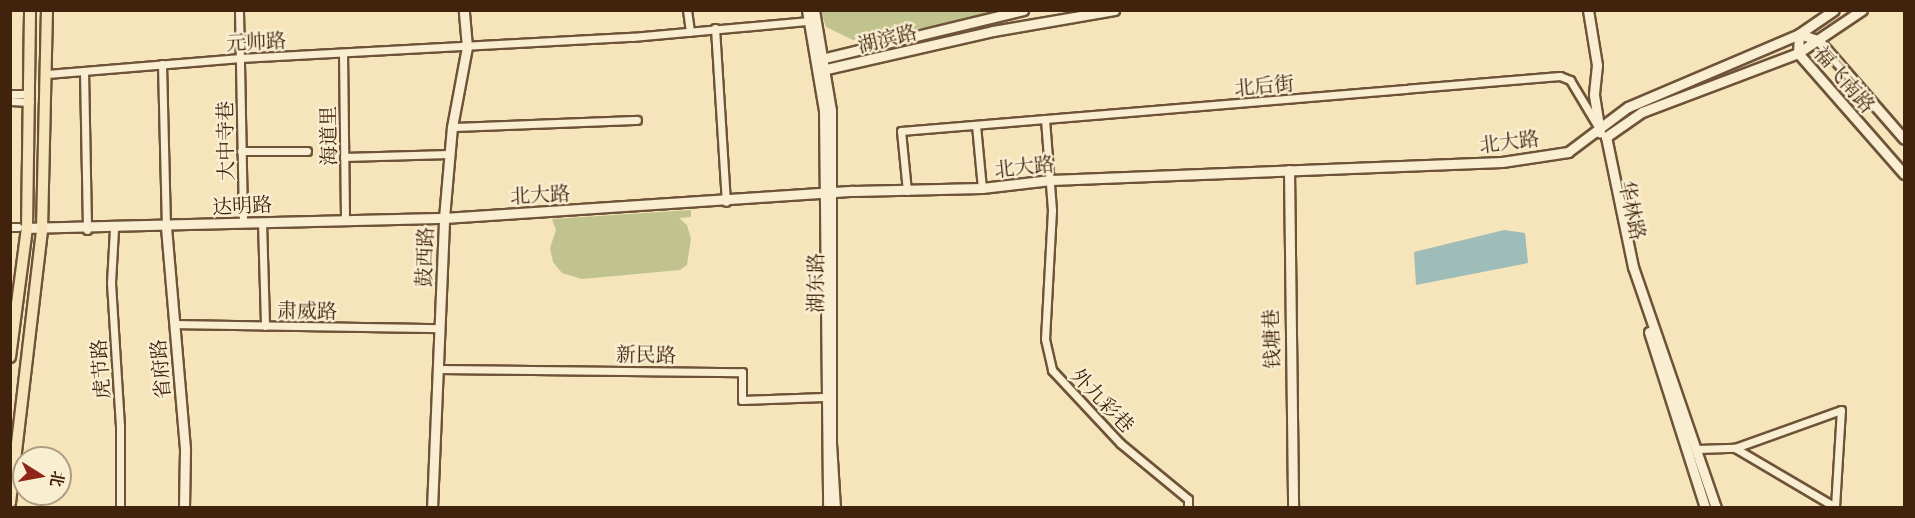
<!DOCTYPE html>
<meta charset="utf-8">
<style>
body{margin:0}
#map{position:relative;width:1915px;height:518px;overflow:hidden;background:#f6e5ba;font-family:"Gentium Book Plus","Noto Serif SC",serif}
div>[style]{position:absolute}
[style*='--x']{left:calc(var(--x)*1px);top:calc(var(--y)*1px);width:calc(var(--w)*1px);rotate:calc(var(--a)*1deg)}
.green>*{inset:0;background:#c0c38d}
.water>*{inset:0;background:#9fbdb8}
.roads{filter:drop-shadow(2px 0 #6e5338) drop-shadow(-2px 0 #6e5338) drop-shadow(0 2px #6e5338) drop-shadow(0 -2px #6e5338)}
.street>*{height:7px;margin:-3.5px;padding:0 3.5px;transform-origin:3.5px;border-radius:3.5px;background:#f9eed2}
.secondary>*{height:9px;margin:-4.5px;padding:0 4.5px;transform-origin:4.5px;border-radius:4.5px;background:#f9eed2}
.primary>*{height:10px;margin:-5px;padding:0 5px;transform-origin:5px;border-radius:5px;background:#f6e5ba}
span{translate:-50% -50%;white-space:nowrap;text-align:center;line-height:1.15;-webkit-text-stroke:4.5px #f9eed2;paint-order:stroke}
.street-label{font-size:20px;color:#41220c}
.frame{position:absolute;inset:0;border:12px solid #41220c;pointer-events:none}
.north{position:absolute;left:12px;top:446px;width:60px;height:60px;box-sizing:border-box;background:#f9eed2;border:2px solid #af9c83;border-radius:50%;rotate:101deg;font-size:16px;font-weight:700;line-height:24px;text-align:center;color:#41220c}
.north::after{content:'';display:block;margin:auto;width:21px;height:27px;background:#8f2418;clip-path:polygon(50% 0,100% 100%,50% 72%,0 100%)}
</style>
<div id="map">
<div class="green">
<i style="clip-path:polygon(821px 11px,1020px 11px,853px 40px,826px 27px)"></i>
<i style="clip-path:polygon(691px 210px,691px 217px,679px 218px,687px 225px,691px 239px,687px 265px,680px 270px,582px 279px,562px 273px,553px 262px,550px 248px,556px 230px,552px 219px)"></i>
</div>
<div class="water">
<i style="clip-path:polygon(1504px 230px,1525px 233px,1528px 263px,1416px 285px,1414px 252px)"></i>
</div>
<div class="roads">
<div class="street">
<i style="--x:687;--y:10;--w:22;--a:82"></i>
<i style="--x:239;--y:11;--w:212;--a:88.9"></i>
<i style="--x:715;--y:28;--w:174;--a:86.4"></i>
<i style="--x:343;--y:53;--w:166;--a:89.3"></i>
<i style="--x:162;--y:64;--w:163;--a:88.6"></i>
<i style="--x:84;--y:71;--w:159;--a:88.9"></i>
<i style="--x:47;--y:74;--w:194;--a:-4.7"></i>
<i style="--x:240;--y:58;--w:393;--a:-3.1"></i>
<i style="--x:632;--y:37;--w:178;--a:-5.2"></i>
<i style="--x:10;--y:94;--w:20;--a:0"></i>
<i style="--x:10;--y:101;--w:20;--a:3"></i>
<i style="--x:1045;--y:119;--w:91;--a:85.6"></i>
<i style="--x:1052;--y:210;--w:129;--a:93.1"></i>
<i style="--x:1045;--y:339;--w:32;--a:77"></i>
<i style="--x:1052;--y:370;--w:100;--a:47"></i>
<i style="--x:1120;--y:443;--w:88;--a:39.5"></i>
<i style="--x:1188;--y:499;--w:9;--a:90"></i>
<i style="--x:976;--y:125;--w:63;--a:84.6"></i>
<i style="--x:452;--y:127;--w:185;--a:-2.2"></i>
<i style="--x:241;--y:151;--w:66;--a:0"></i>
<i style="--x:344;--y:157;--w:105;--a:-1.6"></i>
<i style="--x:907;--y:191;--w:60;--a:-95.7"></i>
<i style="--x:901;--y:131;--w:661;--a:-4.77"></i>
<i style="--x:1560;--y:76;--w:11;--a:22"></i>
<i style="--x:1570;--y:80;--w:52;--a:59"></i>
<i style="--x:262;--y:222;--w:104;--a:88.3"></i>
<i style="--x:10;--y:227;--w:8;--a:0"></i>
<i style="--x:114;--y:229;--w:54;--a:93.2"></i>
<i style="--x:111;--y:283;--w:144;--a:86.4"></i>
<i style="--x:120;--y:427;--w:81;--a:90"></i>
<i style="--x:174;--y:324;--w:266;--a:0.9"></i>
<i style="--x:439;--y:369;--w:303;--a:0.6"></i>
<i style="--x:742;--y:372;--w:28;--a:90"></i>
<i style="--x:742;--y:400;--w:82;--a:-2.1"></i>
<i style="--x:1697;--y:449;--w:38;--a:-2"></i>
<i style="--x:1735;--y:448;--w:116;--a:30.5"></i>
<i style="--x:1835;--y:507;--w:97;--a:-86.5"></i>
<i style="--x:1841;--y:410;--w:113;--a:160.3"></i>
</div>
<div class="secondary">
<i style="--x:807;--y:10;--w:101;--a:80.4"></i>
<i style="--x:824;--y:110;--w:398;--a:89.4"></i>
<i style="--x:814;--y:10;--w:101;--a:80.4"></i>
<i style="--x:831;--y:110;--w:333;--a:90"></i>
<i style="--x:831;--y:443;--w:65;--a:86.5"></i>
<i style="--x:1588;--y:10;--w:56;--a:80.7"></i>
<i style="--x:1597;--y:65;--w:30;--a:96"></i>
<i style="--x:1594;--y:95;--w:38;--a:81"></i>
<i style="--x:1799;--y:34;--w:19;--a:93"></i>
<i style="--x:1798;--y:53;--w:161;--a:48.8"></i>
<i style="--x:1799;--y:34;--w:20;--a:18"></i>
<i style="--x:1818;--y:40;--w:131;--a:49"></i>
<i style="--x:821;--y:59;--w:208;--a:-13.6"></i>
<i style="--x:822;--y:70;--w:175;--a:-12.8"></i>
<i style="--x:993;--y:31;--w:123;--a:-9.8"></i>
<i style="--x:1289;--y:170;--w:338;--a:89.3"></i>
<i style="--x:166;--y:227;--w:224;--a:85.1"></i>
<i style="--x:185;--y:450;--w:58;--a:91"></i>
<i style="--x:27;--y:228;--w:417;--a:-1.4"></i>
<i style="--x:444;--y:218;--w:410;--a:-3.8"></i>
<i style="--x:853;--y:191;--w:129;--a:-1.3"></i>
<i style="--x:982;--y:188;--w:69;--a:-6.6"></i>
<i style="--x:1051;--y:180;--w:451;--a:-2.3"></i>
<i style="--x:1502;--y:162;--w:67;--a:-8.6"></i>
<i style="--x:1568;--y:152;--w:75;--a:-36.9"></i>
<i style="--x:1628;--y:107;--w:186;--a:-23.1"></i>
<i style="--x:1799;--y:34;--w:42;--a:-34.4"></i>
<i style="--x:1649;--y:332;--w:185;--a:72.3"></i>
<i style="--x:432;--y:508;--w:290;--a:-87.6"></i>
<i style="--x:444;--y:218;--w:91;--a:-85"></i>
<i style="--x:452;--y:127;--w:81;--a:-79.4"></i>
<i style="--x:467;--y:47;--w:37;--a:-95"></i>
<i style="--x:1716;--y:508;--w:255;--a:-109"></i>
<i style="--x:1633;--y:267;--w:133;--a:-101.7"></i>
<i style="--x:1606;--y:137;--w:44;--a:-34.8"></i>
<i style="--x:1642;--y:112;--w:167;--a:-20.7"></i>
<i style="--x:1798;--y:53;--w:77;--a:-33.9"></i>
</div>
<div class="primary">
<i style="--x:10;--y:357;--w:130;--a:-82.5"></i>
<i style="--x:27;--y:228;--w:218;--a:-89.2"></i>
<i style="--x:10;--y:503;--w:275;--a:-83.3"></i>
<i style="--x:42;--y:230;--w:220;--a:-88.7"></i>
</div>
</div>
<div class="street-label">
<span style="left:887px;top:38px;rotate:-14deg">湖滨路</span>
<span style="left:256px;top:41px;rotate:-3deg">元帅路</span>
<span style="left:1845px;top:79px;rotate:49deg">福飞南路</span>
<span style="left:1264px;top:85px;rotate:-5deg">北后街</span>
<span style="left:328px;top:136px;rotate:-91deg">海道里</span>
<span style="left:225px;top:141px;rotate:-91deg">大中寺巷</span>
<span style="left:1509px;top:141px;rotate:-7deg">北大路</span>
<span style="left:1024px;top:166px;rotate:-6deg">北大路</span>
<span style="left:540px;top:194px;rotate:-3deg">北大路</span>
<span style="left:242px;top:205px;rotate:-3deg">达明路</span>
<span style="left:1633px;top:210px;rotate:78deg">华林路</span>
<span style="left:424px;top:257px;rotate:-88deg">鼓西路</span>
<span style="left:815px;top:283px;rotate:-90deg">湖东路</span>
<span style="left:307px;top:310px;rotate:1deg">肃威路</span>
<span style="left:1271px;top:339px;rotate:-92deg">钱塘巷</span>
<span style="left:646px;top:354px;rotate:1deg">新民路</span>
<span style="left:100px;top:369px;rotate:-94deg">虎节路</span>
<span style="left:160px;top:369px;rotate:-95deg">省府路</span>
<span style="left:1103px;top:400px;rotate:46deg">外九彩巷</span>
</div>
<div class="frame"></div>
<div class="north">北</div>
</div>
